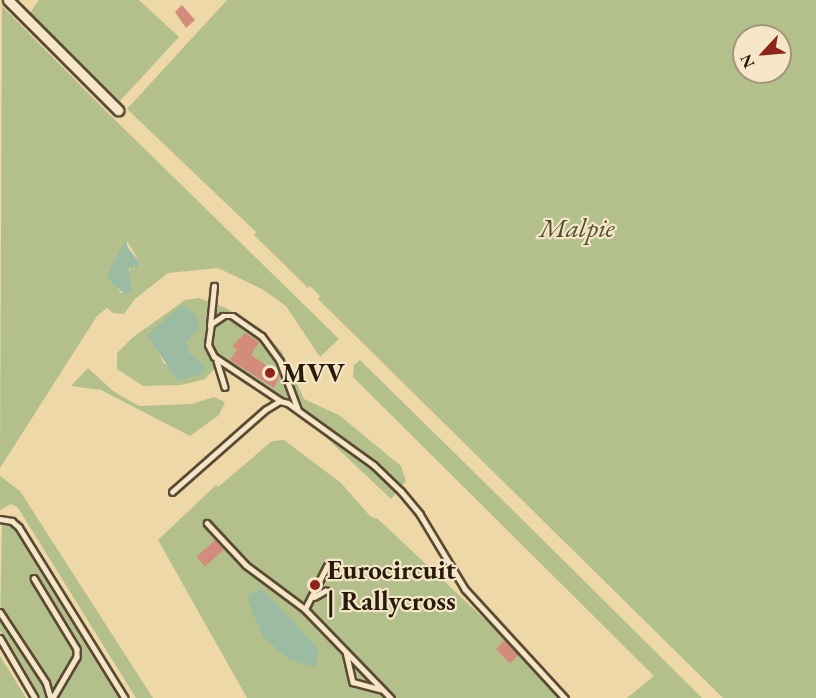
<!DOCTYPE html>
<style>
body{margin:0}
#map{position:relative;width:816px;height:698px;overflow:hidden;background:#eed8a7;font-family:"EB Garamond",serif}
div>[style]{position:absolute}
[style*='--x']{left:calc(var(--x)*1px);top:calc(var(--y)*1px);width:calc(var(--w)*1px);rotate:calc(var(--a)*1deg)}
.green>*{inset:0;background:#b3c08c}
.water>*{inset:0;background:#9bbba3}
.building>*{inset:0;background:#d38c7b;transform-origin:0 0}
.roads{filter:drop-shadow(2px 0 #5a4a33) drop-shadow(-2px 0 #5a4a33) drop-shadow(0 2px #5a4a33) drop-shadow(0 -2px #5a4a33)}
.lane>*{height:4.5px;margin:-2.25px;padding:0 2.25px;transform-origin:2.25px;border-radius:2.25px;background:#f4e6c6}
.street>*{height:9px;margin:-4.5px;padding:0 4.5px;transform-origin:4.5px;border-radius:4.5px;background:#f4e6c6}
.dots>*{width:16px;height:16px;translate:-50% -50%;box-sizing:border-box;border:3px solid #f4e6c6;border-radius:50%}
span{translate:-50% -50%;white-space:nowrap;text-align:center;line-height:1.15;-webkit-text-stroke:4.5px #f4e6c6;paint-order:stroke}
.park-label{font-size:27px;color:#524d32;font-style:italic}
.poi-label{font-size:27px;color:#281b0c;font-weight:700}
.left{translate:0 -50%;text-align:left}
.north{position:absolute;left:732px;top:24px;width:60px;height:60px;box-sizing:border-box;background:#f4e6c6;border:2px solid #a2957c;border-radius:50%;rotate:244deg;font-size:16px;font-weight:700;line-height:24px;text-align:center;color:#281b0c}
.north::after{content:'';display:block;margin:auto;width:21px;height:27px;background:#8f2418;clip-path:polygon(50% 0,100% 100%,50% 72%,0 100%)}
</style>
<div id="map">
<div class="green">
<i style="clip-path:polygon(39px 0,139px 0,179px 37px,120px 101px,30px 13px)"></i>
<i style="clip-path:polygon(evenodd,227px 0,816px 0,816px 698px,723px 698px,318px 299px,320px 296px,310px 286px,308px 288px,254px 235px,256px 232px,127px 109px,227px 0,744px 36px,780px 36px,780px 72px,744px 72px,744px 36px)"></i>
<i style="clip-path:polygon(evenodd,2px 6px,108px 113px,339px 339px,320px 357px,286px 306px,262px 289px,218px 268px,168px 273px,135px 299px,124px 314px,113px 313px,107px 308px,97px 316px,0 468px,2px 6px,127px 241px,142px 266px,130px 266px,130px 287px,121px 293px,107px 274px,127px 241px)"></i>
<i style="clip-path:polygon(evenodd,199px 298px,226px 308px,261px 329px,282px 352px,304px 399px,339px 415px,401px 466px,406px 481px,391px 499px,314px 426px,281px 400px,251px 387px,222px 367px,222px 361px,205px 379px,181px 385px,143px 386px,117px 369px,117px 353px,132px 338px,185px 300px,199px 298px,187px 341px,189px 352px,205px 366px,164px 364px,156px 347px,187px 341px)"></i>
<i style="clip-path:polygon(360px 360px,540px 537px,702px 698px,627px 698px,654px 676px,353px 377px,354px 365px)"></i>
<i style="clip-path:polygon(88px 368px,113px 391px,139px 406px,192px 404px,214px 397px,225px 402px,219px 415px,190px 436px,101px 390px,71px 386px)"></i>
<i style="clip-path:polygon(284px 440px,341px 483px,370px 516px,378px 519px,496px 630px,503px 631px,562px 698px,247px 698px,158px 540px,216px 485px,218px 487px,272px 441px)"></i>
<i style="clip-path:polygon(0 476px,20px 491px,153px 698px,136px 698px,18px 508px,11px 504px,0 510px)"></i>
<i style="clip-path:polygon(2px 521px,16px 528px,122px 698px,40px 698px,0 631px)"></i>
<i style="clip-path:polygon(0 656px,26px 698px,0 698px)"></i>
</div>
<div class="water">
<i style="clip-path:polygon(126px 240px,128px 248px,142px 265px,129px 268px,132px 291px,127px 295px,113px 285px,107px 274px)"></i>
<i style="clip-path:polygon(182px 305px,195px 314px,200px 328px,187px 341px,189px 352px,205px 366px,203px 374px,177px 380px,147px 335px)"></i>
<i style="clip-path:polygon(262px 589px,314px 644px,319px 653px,315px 667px,290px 660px,263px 637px,248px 601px,249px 594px)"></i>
</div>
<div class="building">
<i style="clip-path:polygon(182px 5px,195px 20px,186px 28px,175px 12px)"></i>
<i style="clip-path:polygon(245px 333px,259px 342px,251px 355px,280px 375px,274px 388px,230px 360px,237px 349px,232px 346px)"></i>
<i style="left:215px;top:540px;width:13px;height:25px;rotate:48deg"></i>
<i style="left:505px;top:640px;width:20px;height:13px;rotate:45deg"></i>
</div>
<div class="roads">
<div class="lane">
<i style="--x:210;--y:326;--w:40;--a:-84.3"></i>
<i style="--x:217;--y:361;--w:27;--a:73"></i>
<i style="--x:280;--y:401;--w:79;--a:-146.3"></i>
<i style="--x:214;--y:357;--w:13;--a:-117"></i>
<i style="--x:208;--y:345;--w:21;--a:-82"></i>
<i style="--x:211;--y:324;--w:14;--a:-34"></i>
<i style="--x:223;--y:316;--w:10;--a:0"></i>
<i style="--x:233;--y:316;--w:35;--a:35"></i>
<i style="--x:262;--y:336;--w:31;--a:54"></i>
<i style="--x:280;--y:361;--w:51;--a:69.4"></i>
<i style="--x:172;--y:492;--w:124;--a:-41.4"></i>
<i style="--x:265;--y:410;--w:17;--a:-31"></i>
<i style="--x:280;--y:401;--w:8;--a:14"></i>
<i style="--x:288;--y:403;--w:106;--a:35.8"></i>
<i style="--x:374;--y:465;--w:37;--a:44"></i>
<i style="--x:401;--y:491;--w:30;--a:50"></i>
<i style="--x:420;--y:514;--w:87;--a:59"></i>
<i style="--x:465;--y:589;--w:148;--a:47.5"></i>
<i style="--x:0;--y:519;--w:12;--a:9"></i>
<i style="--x:12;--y:521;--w:9;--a:41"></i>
<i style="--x:19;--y:527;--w:201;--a:58.2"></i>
<i style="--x:207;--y:523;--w:57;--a:47.1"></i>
<i style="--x:246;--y:565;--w:74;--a:36.7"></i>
<i style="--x:305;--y:609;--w:124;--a:46"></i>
<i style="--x:34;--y:578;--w:83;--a:58.8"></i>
<i style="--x:77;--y:649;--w:8;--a:90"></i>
<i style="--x:77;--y:657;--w:48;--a:120.3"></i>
<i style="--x:314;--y:597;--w:13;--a:-29"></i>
<i style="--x:305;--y:609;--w:48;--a:-62.9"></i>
<i style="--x:0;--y:612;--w:84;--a:56.7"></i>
<i style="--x:46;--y:682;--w:17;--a:73"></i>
<i style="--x:0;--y:638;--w:69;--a:59.7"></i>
<i style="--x:346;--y:652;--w:31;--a:77"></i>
<i style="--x:353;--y:682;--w:28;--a:15"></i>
</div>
<div class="street">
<i style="--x:8;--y:0;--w:156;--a:45"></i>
</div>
</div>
<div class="dots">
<i style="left:270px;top:373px;background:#8f2418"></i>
<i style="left:315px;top:585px;background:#8f2418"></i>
</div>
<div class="park-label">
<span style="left:577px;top:228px">Malpie</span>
</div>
<div class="poi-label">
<span class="left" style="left:282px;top:373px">MVV</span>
<span class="left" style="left:327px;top:585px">Eurocircuit<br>| Rallycross</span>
</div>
<div class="north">N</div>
</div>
